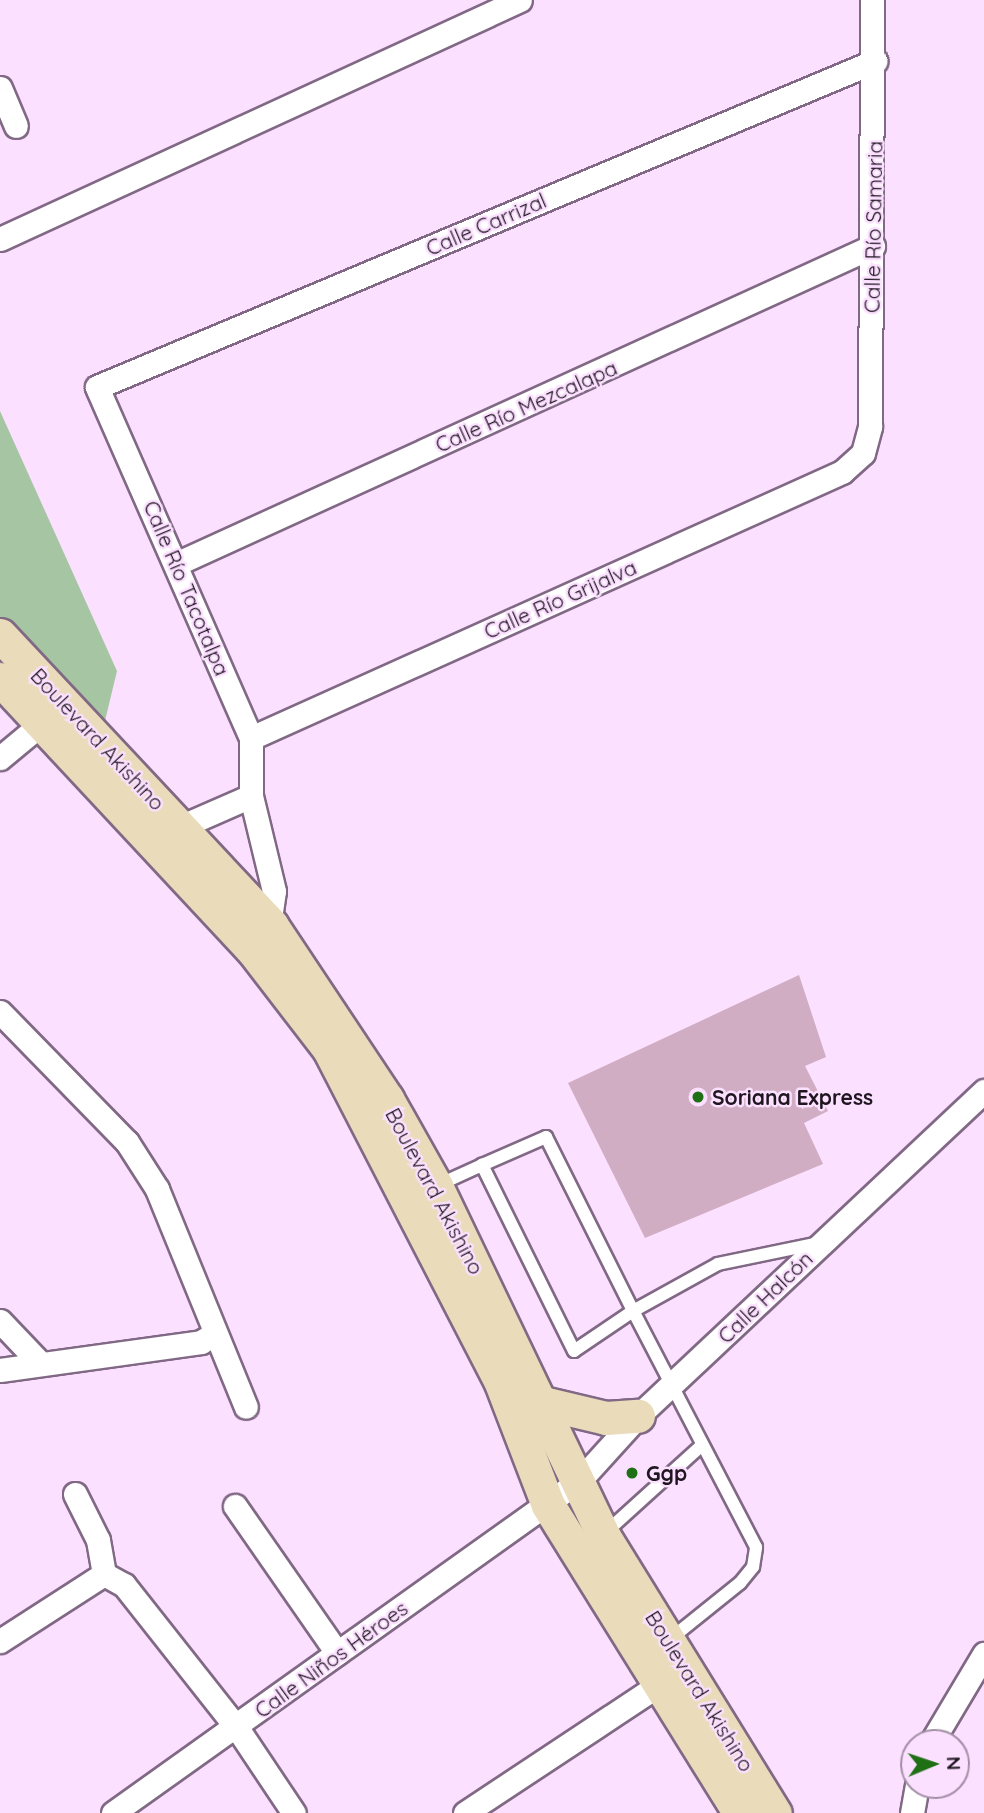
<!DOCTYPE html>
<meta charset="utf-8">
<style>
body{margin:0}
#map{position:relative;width:984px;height:1813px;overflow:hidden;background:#fbe0ff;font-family:Quicksand,sans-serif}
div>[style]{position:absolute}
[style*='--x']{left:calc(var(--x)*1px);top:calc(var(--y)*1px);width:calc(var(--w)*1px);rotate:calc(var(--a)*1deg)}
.green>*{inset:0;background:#a6c5a2}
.building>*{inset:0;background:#d1adc3}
.roads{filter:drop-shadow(2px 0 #816985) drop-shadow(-2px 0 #816985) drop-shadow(0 2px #816985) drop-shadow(0 -2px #816985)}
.service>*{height:12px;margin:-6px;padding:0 6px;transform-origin:6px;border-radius:6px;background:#fff}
.minor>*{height:23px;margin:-11.5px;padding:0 11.5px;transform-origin:11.5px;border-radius:11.5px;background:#fff}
.secondary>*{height:33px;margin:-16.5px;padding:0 16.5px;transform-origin:16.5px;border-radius:16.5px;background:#eadbbb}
.dots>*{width:19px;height:19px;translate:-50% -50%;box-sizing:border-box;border:4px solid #fbe0ff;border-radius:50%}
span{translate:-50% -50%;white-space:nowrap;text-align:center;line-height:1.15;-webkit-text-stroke:5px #fbe0ff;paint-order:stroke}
.street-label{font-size:21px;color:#1f1620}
.poi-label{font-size:21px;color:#1f1620;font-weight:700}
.left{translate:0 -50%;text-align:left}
.north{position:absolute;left:900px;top:1729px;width:70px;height:70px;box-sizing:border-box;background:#fbe0ff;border:2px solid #a38fa6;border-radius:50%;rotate:88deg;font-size:19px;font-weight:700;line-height:28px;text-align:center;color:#1f1620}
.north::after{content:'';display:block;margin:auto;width:24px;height:32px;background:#1f6f14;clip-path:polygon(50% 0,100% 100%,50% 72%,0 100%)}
</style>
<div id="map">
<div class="green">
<i style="clip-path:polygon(0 411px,117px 671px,103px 729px,0 619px)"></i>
</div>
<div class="building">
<i style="clip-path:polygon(799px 975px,826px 1057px,805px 1066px,828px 1111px,804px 1123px,823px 1164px,645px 1238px,568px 1083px)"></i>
</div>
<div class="roads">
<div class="service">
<i style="--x:436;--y:1186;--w:51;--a:-24.5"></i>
<i style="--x:482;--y:1165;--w:70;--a:-23.6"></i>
<i style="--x:546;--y:1137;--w:195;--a:63.4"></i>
<i style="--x:633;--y:1311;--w:71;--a:145.9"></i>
<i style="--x:574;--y:1351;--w:208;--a:-116.3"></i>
<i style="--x:605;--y:1533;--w:130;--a:-42.2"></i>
<i style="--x:669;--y:1640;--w:91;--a:-38.8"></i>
<i style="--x:740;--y:1583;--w:21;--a:-51"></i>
<i style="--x:753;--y:1567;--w:20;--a:-81"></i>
<i style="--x:756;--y:1547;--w:266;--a:-117.5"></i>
<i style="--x:633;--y:1311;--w:97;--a:-28.9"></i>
<i style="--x:718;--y:1264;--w:103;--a:-11.7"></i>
</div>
<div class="minor">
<i style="--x:0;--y:88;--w:41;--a:67.2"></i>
<i style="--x:0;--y:239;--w:572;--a:-24.68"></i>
<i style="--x:178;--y:563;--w:764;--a:-24.52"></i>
<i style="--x:251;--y:738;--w:648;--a:-24.23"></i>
<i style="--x:842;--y:472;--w:28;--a:-42"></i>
<i style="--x:863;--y:453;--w:28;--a:-75"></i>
<i style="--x:870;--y:426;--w:426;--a:-89.7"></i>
<i style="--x:0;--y:758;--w:67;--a:-39.6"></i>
<i style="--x:180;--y:827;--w:77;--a:-23.6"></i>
<i style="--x:268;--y:932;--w:41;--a:-81.7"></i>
<i style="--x:274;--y:891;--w:98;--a:-103.6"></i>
<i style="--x:251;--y:796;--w:58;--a:-90"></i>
<i style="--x:251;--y:738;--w:383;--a:-113.7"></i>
<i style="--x:97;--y:387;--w:844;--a:-22.73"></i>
<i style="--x:0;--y:1012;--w:182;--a:45.7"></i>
<i style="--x:127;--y:1142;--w:56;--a:57.4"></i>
<i style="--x:157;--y:1189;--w:235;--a:67.8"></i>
<i style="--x:0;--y:1321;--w:57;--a:46.4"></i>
<i style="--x:0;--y:1370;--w:203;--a:-7.9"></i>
<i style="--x:201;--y:1342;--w:15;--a:-32"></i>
<i style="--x:75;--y:1494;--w:51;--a:63.4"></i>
<i style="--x:98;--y:1540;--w:35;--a:80"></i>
<i style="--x:235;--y:1506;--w:179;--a:55.2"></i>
<i style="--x:104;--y:1574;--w:23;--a:29"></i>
<i style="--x:124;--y:1585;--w:182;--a:51.7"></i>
<i style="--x:237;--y:1728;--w:102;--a:56.2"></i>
<i style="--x:0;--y:1641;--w:124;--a:-32.8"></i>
<i style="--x:931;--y:1743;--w:104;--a:-59.2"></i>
<i style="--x:113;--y:1813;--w:574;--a:-35.49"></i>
<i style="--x:580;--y:1480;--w:86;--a:-47.8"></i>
<i style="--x:638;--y:1416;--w:475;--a:-43.2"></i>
<i style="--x:465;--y:1813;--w:234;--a:-33.5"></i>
<i style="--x:912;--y:1813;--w:28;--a:-80"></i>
</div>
<div class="secondary">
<i style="--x:0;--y:635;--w:398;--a:46.9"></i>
<i style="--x:272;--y:926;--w:208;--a:56.4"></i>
<i style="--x:387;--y:1099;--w:100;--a:60.6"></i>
<i style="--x:436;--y:1186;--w:387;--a:64.4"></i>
<i style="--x:603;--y:1535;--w:327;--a:58.3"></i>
<i style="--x:0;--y:679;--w:369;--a:47"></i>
<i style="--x:252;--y:949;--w:126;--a:52.4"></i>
<i style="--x:329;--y:1049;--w:373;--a:62.7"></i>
<i style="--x:500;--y:1380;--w:134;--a:69"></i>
<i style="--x:548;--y:1505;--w:363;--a:58.1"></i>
<i style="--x:543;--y:1403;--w:65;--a:13.4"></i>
<i style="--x:606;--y:1418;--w:32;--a:-4"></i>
</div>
</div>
<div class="dots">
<i style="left:698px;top:1097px;background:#1f6f14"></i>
<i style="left:632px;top:1473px;background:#1f6f14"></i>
</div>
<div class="street-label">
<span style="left:486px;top:224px;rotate:-23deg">Calle Carrizal</span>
<span style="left:873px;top:227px;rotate:-89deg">Calle Río Samaria</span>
<span style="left:526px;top:406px;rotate:-24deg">Calle Río Mezcalapa</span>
<span style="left:187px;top:588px;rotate:67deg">Calle Río Tacotalpa</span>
<span style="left:560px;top:599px;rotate:-24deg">Calle Río Grijalva</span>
<span style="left:98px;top:739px;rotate:47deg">Boulevard Akishino</span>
<span style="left:435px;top:1191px;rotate:62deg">Boulevard Akishino</span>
<span style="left:765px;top:1297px;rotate:-44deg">Calle Halcón</span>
<span style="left:331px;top:1659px;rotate:-36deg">Calle Niños Héroes</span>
<span style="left:700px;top:1691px;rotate:58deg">Boulevard Akishino</span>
</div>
<div class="poi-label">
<span class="left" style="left:712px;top:1097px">Soriana Express</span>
<span class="left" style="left:646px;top:1473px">Ggp</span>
</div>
<div class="north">N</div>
</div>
